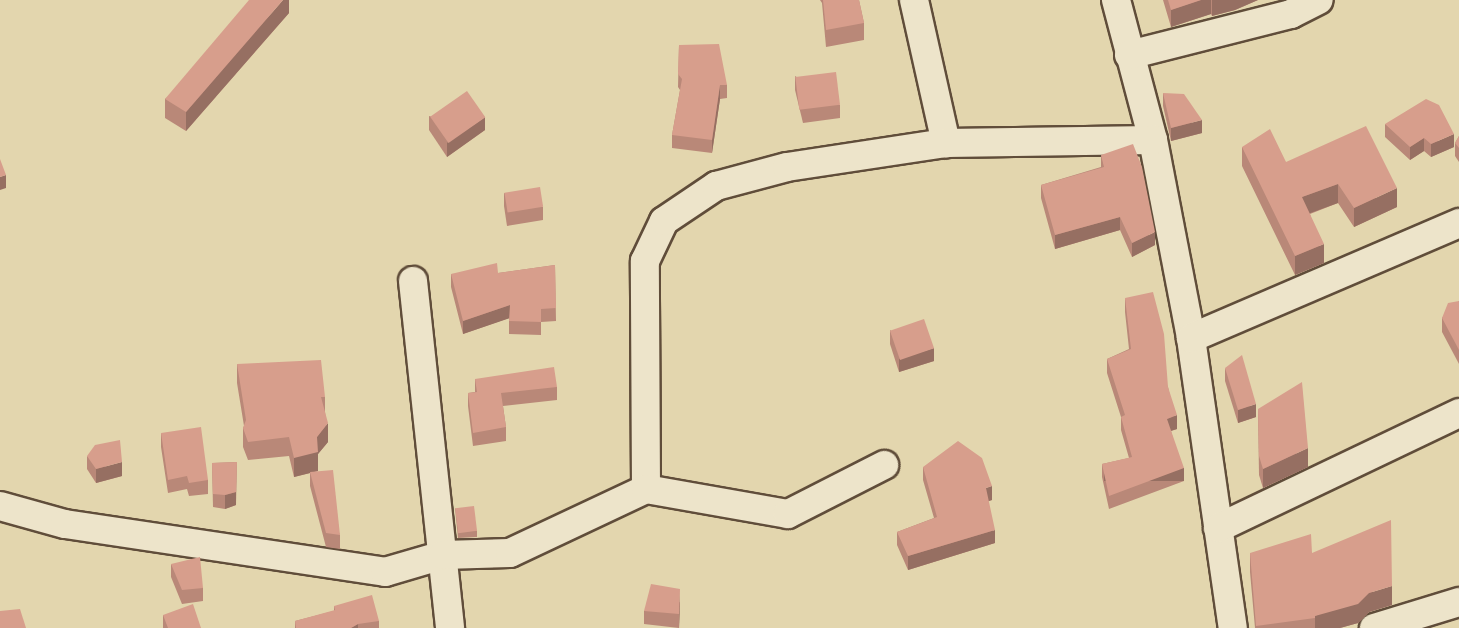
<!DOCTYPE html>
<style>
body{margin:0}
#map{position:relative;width:1459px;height:628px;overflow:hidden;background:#e3d6ae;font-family:"IM FELL Great Primer",serif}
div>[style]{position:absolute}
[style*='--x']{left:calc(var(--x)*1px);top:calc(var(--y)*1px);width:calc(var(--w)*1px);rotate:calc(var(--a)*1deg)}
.roads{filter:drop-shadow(2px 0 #604d3a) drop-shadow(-2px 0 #604d3a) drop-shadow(0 2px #604d3a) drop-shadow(0 -2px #604d3a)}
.minor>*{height:28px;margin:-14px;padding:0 14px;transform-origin:14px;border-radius:14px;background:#ede4ca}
.wall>*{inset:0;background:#b98878}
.shaded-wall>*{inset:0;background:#966f62;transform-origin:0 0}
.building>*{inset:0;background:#d79e8c;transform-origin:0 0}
span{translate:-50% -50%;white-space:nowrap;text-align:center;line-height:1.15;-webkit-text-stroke:5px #ede4ca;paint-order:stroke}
</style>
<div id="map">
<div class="roads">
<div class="minor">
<i style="--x:914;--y:0;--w:147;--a:77.4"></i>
<i style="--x:1116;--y:0;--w:145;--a:75.2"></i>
<i style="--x:1153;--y:140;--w:202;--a:79.1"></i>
<i style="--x:1191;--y:338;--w:293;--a:81.8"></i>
<i style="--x:1129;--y:55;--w:167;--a:-14.2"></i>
<i style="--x:1291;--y:14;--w:31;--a:-27"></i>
<i style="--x:413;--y:281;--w:349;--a:83.9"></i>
<i style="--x:1191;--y:338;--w:292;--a:-23.2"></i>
<i style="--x:646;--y:489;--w:228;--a:-90.3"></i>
<i style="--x:645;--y:261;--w:44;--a:-64.6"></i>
<i style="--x:664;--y:221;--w:63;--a:-33.9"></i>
<i style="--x:716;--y:186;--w:73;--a:-15"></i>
<i style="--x:787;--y:167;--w:161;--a:-8.6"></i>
<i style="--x:946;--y:143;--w:207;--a:-0.8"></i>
<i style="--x:0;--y:506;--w:67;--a:15.5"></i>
<i style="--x:65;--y:524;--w:324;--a:8.5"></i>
<i style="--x:385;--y:572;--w:60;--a:-16.3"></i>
<i style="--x:443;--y:555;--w:67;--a:-1.7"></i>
<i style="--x:510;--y:553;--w:150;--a:-25.2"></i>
<i style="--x:646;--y:489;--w:144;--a:10"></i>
<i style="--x:788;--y:514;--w:108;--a:-27"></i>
<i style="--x:1218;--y:528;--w:267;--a:-25.5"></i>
<i style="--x:1374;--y:628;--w:89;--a:-17"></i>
</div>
</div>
<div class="wall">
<i style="clip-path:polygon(289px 0,289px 13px,186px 131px,165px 118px,165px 99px)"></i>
<i style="clip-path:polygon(820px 0,859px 0,864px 23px,864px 40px,826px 47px,822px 3px)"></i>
<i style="clip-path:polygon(1163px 0,1258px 0,1235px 10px,1212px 16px,1211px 14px,1171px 27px)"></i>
<i style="clip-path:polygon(679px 45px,727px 85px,727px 98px,720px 99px,712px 153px,672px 148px,672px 135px,680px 90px,678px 87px)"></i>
<i style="clip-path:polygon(795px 76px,840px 105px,840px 118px,803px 123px,795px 90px)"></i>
<i style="clip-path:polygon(1163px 93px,1202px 133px,1171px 141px,1163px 106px)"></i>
<i style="clip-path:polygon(429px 116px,485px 130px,447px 157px,429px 130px)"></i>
<i style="clip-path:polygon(1385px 124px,1454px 147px,1431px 157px,1424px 151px,1410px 160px,1385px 137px)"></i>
<i style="clip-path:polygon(1459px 136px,1459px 162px,1455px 156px,1455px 143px)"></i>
<i style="clip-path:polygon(1242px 147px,1286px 162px,1397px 207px,1354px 227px,1338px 203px,1310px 214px,1324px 263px,1295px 275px,1242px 166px)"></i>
<i style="clip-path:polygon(1101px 155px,1155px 245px,1132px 257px,1120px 230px,1055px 249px,1041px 198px,1041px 185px,1101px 167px)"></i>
<i style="clip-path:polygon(504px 193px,543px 207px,543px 220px,507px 226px,504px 206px)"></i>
<i style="clip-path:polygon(555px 265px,556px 321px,541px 322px,541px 335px,509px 334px,509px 318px,463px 334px,451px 287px,451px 274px,498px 273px)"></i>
<i style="clip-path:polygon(1125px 298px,1168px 387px,1177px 429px,1171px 431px,1184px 481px,1109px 509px,1102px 477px,1102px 464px,1129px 458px,1121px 430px,1121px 417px,1107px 373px,1107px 359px,1129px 349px,1125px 312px)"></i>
<i style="clip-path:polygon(1459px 301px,1459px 364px,1442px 332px,1442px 318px)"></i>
<i style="clip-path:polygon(890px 330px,934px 361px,899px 372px,890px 344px)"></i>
<i style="clip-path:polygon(237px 364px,325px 397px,325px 412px,328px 442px,318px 454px,318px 471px,314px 472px,340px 535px,340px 549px,326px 547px,310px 486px,310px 473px,294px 477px,289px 456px,248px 460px,243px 447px,243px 428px,244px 426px,237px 383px)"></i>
<i style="clip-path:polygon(1225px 368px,1256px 417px,1238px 423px,1225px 381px)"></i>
<i style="clip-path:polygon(475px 379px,557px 387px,557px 400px,503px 406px,506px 427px,506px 441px,473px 446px,468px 406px,468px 393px,475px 392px)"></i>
<i style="clip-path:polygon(1258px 409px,1308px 467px,1263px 488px,1259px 475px)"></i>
<i style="clip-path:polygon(161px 433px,208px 480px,208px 494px,189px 496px,187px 489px,168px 493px,161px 447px)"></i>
<i style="clip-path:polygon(87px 456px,122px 476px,96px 483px,87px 469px)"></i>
<i style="clip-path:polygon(237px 462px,236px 505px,225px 509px,213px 507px,212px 463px)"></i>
<i style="clip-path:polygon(923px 467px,992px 500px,988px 501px,995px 543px,908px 570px,897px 545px,897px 532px,934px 518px,923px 480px)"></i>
<i style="clip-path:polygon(455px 508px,477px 531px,477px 537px,458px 538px)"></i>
<i style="clip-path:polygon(1250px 553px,1312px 553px,1392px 605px,1369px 612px,1358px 623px,1340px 628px,1255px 628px,1250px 572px)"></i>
<i style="clip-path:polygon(171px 564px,203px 588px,203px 601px,182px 604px,171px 577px)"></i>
<i style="clip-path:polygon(680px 602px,679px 628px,644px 624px,644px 611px)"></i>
<i style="clip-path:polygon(334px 606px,379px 621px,379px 628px,295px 628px,295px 621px,334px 611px)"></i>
<i style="clip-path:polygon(163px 615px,201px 628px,163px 628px)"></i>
</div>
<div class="shaded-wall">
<i style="clip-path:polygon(283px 0,289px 0,289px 13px,186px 131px,186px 112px)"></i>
<i style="clip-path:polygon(1201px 0,1211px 0,1211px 14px,1171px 27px,1171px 10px)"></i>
<i style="clip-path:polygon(1212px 0,1258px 0,1235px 10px,1212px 16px)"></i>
<i style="clip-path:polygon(720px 85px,720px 99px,712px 153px,712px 140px)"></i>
<i style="clip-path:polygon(485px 117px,485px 130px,447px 157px,447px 143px)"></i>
<i style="clip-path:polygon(1202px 120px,1202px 133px,1171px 141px,1171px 128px)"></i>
<i style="clip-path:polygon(1454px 134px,1454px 147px,1431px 157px,1431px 144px)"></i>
<i style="clip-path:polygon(1424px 138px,1424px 151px,1410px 160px,1410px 147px)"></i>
<i style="clip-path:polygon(6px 175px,6px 188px,0 190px,0 177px)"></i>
<i style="clip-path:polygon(1338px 184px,1338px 203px,1302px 216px,1302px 197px)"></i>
<i style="clip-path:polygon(1397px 188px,1397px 207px,1354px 227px,1354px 208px)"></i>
<i style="clip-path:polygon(1120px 217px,1120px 230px,1055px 249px,1055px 235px)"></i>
<i style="clip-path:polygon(1155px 232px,1155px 245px,1132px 257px,1132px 243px)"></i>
<i style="clip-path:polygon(1324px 244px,1324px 263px,1295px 275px,1295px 256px)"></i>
<i style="clip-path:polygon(510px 305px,510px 318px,463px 334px,463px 321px)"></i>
<i style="clip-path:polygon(934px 348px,934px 361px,899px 372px,899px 359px)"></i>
<i style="clip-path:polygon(1256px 404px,1256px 417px,1238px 423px,1238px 410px)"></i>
<i style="clip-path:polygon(1177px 415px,1177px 429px,1167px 432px,1167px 419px)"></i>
<i style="clip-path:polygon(328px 423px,328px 442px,318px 454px,318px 471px,294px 477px,294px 458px,317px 437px)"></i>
<i style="clip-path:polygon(1308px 448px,1308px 467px,1263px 488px,1263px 469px)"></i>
<i style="clip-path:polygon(122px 462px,122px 476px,96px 483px,96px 469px)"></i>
<i style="left:1184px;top:468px;width:13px;height:80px;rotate:90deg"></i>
<i style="clip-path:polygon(992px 486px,992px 500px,986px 502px,986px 488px)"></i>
<i style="clip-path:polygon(236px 492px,236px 505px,225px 509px,225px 495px)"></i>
<i style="clip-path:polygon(995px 530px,995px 543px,908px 570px,908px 556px)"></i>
<i style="clip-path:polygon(1392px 586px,1392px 605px,1369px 612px,1358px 623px,1340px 628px,1315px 628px,1315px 616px,1369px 593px)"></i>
<i style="clip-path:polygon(680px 589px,680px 602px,679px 628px,679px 614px)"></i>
<i style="clip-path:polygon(358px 624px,358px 628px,351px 628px)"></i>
</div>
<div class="building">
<i style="clip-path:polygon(249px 0,283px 0,186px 112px,165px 99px)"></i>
<i style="clip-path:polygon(823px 0,859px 0,864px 23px,826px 30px)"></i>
<i style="clip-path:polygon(1168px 0,1201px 0,1171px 10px)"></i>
<i style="clip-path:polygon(719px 44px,727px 85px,720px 85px,712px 140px,672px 135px,682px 79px,678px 74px,679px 45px)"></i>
<i style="left:836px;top:72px;width:33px;height:41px;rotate:83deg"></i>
<i style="left:467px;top:91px;width:32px;height:45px;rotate:55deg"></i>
<i style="clip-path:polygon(1163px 93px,1184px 94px,1202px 120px,1171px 128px)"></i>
<i style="clip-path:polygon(1426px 99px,1439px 105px,1454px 134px,1431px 144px,1424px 138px,1410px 147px,1385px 124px)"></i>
<i style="clip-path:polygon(1366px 126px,1397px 188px,1354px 208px,1338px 184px,1302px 197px,1324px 244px,1295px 256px,1242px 147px,1270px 129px,1286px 162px)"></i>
<i style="clip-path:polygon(1459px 136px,1459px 148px,1455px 143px)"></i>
<i style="clip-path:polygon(1133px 144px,1142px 167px,1155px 232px,1132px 243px,1120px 217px,1055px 235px,1041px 185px,1104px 167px,1101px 155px)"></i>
<i style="clip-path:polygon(0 159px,6px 175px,0 177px)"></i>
<i style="left:540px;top:187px;width:20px;height:36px;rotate:81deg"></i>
<i style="clip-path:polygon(497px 263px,498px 273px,555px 265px,556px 308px,541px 309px,541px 322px,509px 321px,510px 305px,463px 321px,451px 274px)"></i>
<i style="clip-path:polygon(1153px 292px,1164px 334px,1168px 387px,1177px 415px,1167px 419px,1184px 468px,1109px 496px,1102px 464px,1132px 457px,1121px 417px,1125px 415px,1107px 359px,1131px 349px,1125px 298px)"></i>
<i style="clip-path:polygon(1459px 301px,1459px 350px,1442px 318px,1448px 303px)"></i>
<i style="left:924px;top:319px;width:31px;height:36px;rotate:71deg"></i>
<i style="clip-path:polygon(1242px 355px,1256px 404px,1238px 410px,1225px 368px)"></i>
<i style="clip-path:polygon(321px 360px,325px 397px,321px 397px,328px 423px,317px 437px,318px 452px,294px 458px,289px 437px,248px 442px,243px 428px,246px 420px,237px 364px)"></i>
<i style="clip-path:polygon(554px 367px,557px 387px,501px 393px,506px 427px,473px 433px,468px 393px,477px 392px,475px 379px)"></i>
<i style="clip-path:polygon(1302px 382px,1308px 448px,1263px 469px,1259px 456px,1258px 409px)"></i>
<i style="clip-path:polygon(201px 427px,208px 480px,189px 483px,187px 476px,168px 480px,161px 433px)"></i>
<i style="clip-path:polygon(120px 440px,122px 462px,96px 469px,87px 456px,95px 445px)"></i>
<i style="clip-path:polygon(958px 441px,982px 458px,992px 486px,986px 488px,995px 530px,908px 556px,897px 532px,937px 517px,923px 467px)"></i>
<i style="clip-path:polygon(237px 462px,236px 492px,225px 495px,213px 494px,212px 463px)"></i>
<i style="clip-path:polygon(333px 470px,340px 535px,326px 533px,310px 472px)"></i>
<i style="left:474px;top:506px;width:25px;height:19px;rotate:83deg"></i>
<i style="clip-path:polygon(1391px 520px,1392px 586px,1369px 593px,1358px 604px,1315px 616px,1315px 618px,1256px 626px,1250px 553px,1311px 534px,1312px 553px)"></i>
<i style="clip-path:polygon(200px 557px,203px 588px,182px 590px,171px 564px)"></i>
<i style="clip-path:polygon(651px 584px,680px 589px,679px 614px,644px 611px)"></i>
<i style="clip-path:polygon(372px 595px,379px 621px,358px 624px,351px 628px,296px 628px,295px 621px,335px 610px,334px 606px)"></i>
<i style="clip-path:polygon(193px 604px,201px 628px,168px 628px,163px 615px)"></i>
<i style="clip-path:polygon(20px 609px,26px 628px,0 628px,0 611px)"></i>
</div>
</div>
